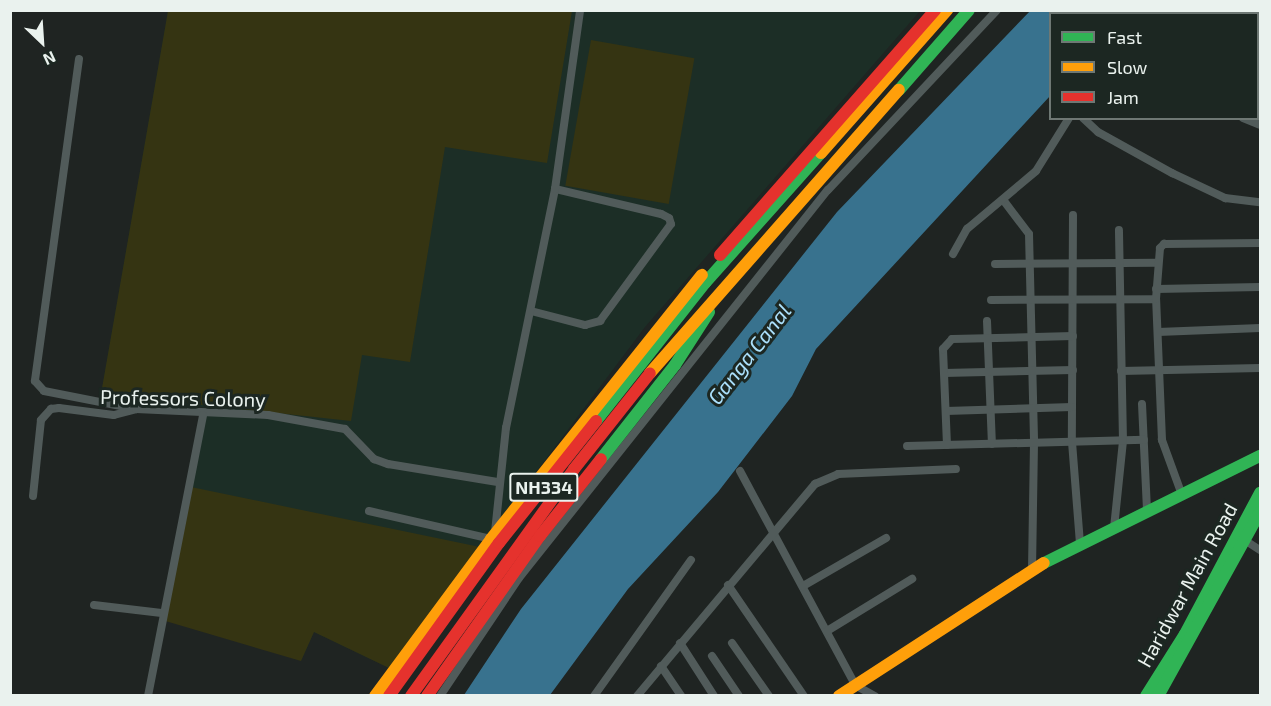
<!DOCTYPE html>
<style>
body{margin:0}
#map{position:relative;width:1271px;height:706px;overflow:hidden;background:#1f2422;font-family:"Exo 2",sans-serif}
div>[style]{position:absolute}
[style*='--x']{left:calc(var(--x)*1px);top:calc(var(--y)*1px);width:calc(var(--w)*1px);rotate:calc(var(--a)*1deg)}
.built>*{inset:0;background:#1c2e26}
.green>*{inset:0;background:#353412;transform-origin:0 0}
.water>*{inset:0;background:#38728e}
.street>*{height:8px;margin:-4px;padding:0 4px;transform-origin:4px;border-radius:4px;background:#515b5a}
.fast>*{height:12px;margin:-6px;padding:0 6px;transform-origin:6px;border-radius:6px;background:#30b455}
.slow>*{height:12px;margin:-6px;padding:0 6px;transform-origin:6px;border-radius:6px;background:#ff9f0a}
.jam>*{height:12px;margin:-6px;padding:0 6px;transform-origin:6px;border-radius:6px;background:#e5322d}
span{translate:-50% -50%;white-space:nowrap;text-align:center;line-height:1.15;-webkit-text-stroke:6px #1c2722;paint-order:stroke}
.shield-label span{padding:2px 4px;background:#1c2722;border:2px solid;border-radius:4px;-webkit-text-stroke-width:0}
.shield-label{font-size:18px;color:#eaf2ee;font-weight:700}
.street-label{font-size:20px;color:#eaf2ee}
.water-label{font-size:21px;color:#abe0fc;font-style:italic}
.frame{position:absolute;inset:0;border:12px solid #eaf2ee;pointer-events:none}
.legend{position:absolute;left:1049px;top:12px;width:210px;height:108px;box-sizing:border-box;background:#1c2722;border:2px solid #6e7874;margin:0;padding:8px 10px;list-style:none;font-size:18px;color:#eaf2ee}
.legend li{display:flex;align-items:center;gap:12px;height:30px}
.legend b{width:30px;border:2px solid #6e7874}
.north{position:absolute;left:12px;top:12px;width:60px;height:60px;-webkit-text-stroke:4px #1c2722;paint-order:stroke;rotate:155deg;font-size:16px;font-weight:700;line-height:24px;text-align:center;color:#eaf2ee}
.north::after{content:'';display:block;margin:auto;width:21px;height:27px;background:#eaf2ee;clip-path:polygon(50% 0,100% 100%,50% 72%,0 100%)}
</style>
<div id="map">
<div class="built">
<i style="clip-path:polygon(168px 11px,920px 11px,645px 327px,389px 668px,314px 632px,301px 661px,191px 487px,208px 408px,101px 394px)"></i>
</div>
<div class="green">
<i style="clip-path:polygon(168px 11px,572px 11px,547px 163px,445px 147px,410px 362px,362px 355px,351px 421px,101px 394px)"></i>
<i style="left:591px;top:40px;width:105px;height:148px;rotate:10deg"></i>
<i style="clip-path:polygon(191px 487px,480px 547px,389px 668px,314px 632px,301px 661px,162px 620px)"></i>
</div>
<div class="water">
<i style="clip-path:polygon(1031px 10px,1129px 11px,1050px 14px,1050px 96px,816px 349px,792px 396px,718px 492px,628px 589px,550px 695px,464px 695px,521px 609px,837px 212px)"></i>
</div>
<div class="street">
<i style="--x:1256;--y:14;--w:5;--a:-53"></i>
<i style="--x:1258;--y:46;--w:2;--a:27"></i>
<i style="--x:79;--y:59;--w:325;--a:97.8"></i>
<i style="--x:35;--y:381;--w:13;--a:48"></i>
<i style="--x:44;--y:391;--w:94;--a:11.1"></i>
<i style="--x:1083;--y:118;--w:21;--a:43"></i>
<i style="--x:1098;--y:132;--w:85;--a:29"></i>
<i style="--x:1172;--y:173;--w:59;--a:25.3"></i>
<i style="--x:1225;--y:198;--w:35;--a:7"></i>
<i style="--x:1243;--y:118;--w:18;--a:22"></i>
<i style="--x:1004;--y:201;--w:41;--a:52.9"></i>
<i style="--x:1029;--y:234;--w:209;--a:88.6"></i>
<i style="--x:1034;--y:443;--w:127;--a:90.9"></i>
<i style="--x:1073;--y:215;--w:227;--a:90.3"></i>
<i style="--x:1072;--y:442;--w:101;--a:85.5"></i>
<i style="--x:953;--y:254;--w:29;--a:-61"></i>
<i style="--x:967;--y:229;--w:90;--a:-40"></i>
<i style="--x:1036;--y:171;--w:62;--a:-58.1"></i>
<i style="--x:995;--y:264;--w:162;--a:-0.4"></i>
<i style="--x:1156;--y:289;--w:104;--a:-1.1"></i>
<i style="--x:991;--y:300;--w:165;--a:-0.3"></i>
<i style="--x:531;--y:311;--w:56;--a:14.5"></i>
<i style="--x:585;--y:325;--w:16;--a:-15"></i>
<i style="--x:600;--y:321;--w:120;--a:-53.8"></i>
<i style="--x:671;--y:224;--w:6;--a:-108"></i>
<i style="--x:669;--y:218;--w:9;--a:-153"></i>
<i style="--x:661;--y:214;--w:109;--a:-166.7"></i>
<i style="--x:987;--y:321;--w:123;--a:87.7"></i>
<i style="--x:1158;--y:332;--w:102;--a:-2.2"></i>
<i style="--x:1121;--y:371;--w:139;--a:-1.2"></i>
<i style="--x:944;--y:373;--w:129;--a:-1.3"></i>
<i style="--x:1142;--y:404;--w:108;--a:87.3"></i>
<i style="--x:946;--y:411;--w:126;--a:-1.8"></i>
<i style="--x:947;--y:445;--w:96;--a:-92.4"></i>
<i style="--x:943;--y:349;--w:13;--a:-48"></i>
<i style="--x:952;--y:339;--w:121;--a:-1.4"></i>
<i style="--x:907;--y:446;--w:237;--a:-1.5"></i>
<i style="--x:740;--y:471;--w:243;--a:61.7"></i>
<i style="--x:855;--y:685;--w:23;--a:29"></i>
<i style="--x:1182;--y:495;--w:59;--a:-110"></i>
<i style="--x:1162;--y:440;--w:141;--a:-92.4"></i>
<i style="--x:1156;--y:299;--w:51;--a:-85.5"></i>
<i style="--x:1160;--y:248;--w:6;--a:-45"></i>
<i style="--x:1164;--y:244;--w:96;--a:-0.6"></i>
<i style="--x:33;--y:496;--w:76;--a:-84"></i>
<i style="--x:41;--y:420;--w:15;--a:-48"></i>
<i style="--x:51;--y:409;--w:8;--a:-7"></i>
<i style="--x:59;--y:408;--w:55;--a:7.3"></i>
<i style="--x:114;--y:415;--w:23;--a:-15"></i>
<i style="--x:136;--y:409;--w:132;--a:2.6"></i>
<i style="--x:268;--y:415;--w:78;--a:10.3"></i>
<i style="--x:345;--y:429;--w:42;--a:46"></i>
<i style="--x:374;--y:459;--w:15;--a:20"></i>
<i style="--x:388;--y:464;--w:111;--a:9.3"></i>
<i style="--x:369;--y:511;--w:125;--a:12.9"></i>
<i style="--x:1114;--y:528;--w:87;--a:-84.1"></i>
<i style="--x:1123;--y:441;--w:211;--a:-91.1"></i>
<i style="--x:495;--y:532;--w:105;--a:-84"></i>
<i style="--x:506;--y:428;--w:244;--a:-78.4"></i>
<i style="--x:555;--y:189;--w:181;--a:-82"></i>
<i style="--x:1246;--y:541;--w:17;--a:33"></i>
<i style="--x:728;--y:585;--w:135;--a:55.6"></i>
<i style="--x:803;--y:586;--w:96;--a:-30"></i>
<i style="--x:94;--y:605;--w:68;--a:6.7"></i>
<i style="--x:827;--y:631;--w:100;--a:-31.5"></i>
<i style="--x:680;--y:643;--w:63;--a:57.3"></i>
<i style="--x:732;--y:643;--w:65;--a:55.1"></i>
<i style="--x:712;--y:656;--w:48;--a:56"></i>
<i style="--x:661;--y:666;--w:36;--a:56"></i>
<i style="--x:148;--y:696;--w:286;--a:-78.9"></i>
<i style="--x:440;--y:696;--w:142;--a:-56.2"></i>
<i style="--x:519;--y:578;--w:496;--a:-51.5"></i>
<i style="--x:828;--y:190;--w:247;--a:-46.8"></i>
<i style="--x:594;--y:696;--w:167;--a:-54.5"></i>
<i style="--x:637;--y:696;--w:277;--a:-50"></i>
<i style="--x:815;--y:484;--w:25;--a:-23"></i>
<i style="--x:838;--y:474;--w:118;--a:-2.4"></i>
</div>
<div class="fast">
<i style="--x:899;--y:90;--w:106;--a:-48.8"></i>
<i style="--x:596;--y:421;--w:176;--a:-51.7"></i>
<i style="--x:705;--y:283;--w:174;--a:-48.3"></i>
<i style="--x:601;--y:459;--w:120;--a:-51.8"></i>
<i style="--x:675;--y:365;--w:63;--a:-57.3"></i>
<i style="--x:1044;--y:563;--w:241;--a:-26.4"></i>
<i style="--x:1146;--y:696;--w:73;--a:-57.8"></i>
<i style="--x:1185;--y:634;--w:160;--a:-62"></i>
<i style="--x:1158;--y:696;--w:210;--a:-61"></i>
</div>
<div class="slow">
<i style="--x:821;--y:153;--w:191;--a:-48.6"></i>
<i style="--x:650;--y:373;--w:377;--a:-48.7"></i>
<i style="--x:375;--y:696;--w:195;--a:-53.5"></i>
<i style="--x:491;--y:539;--w:338;--a:-51.4"></i>
<i style="--x:839;--y:696;--w:244;--a:-33"></i>
</div>
<div class="jam">
<i style="--x:720;--y:255;--w:326;--a:-48.7"></i>
<i style="--x:389;--y:696;--w:188;--a:-54.3"></i>
<i style="--x:499;--y:543;--w:156;--a:-51.5"></i>
<i style="--x:411;--y:696;--w:279;--a:-54.3"></i>
<i style="--x:574;--y:469;--w:122;--a:-51.6"></i>
<i style="--x:427;--y:696;--w:196;--a:-54.8"></i>
<i style="--x:540;--y:536;--w:98;--a:-51.6"></i>
</div>
<div class="shield-label">
<span style="left:544px;top:487px">NH334</span>
</div>
<div class="street-label">
<span style="left:183px;top:398px;rotate:1deg">Professors Colony</span>
<span style="left:1187px;top:585px;rotate:-61deg">Haridwar Main Road</span>
</div>
<div class="water-label">
<span style="left:749px;top:354px;rotate:-52deg">Ganga Canal</span>
</div>
<div class="frame"></div>
<ul class="legend">
<li><b style="height:8px;background:#30b455"></b>Fast</li>
<li><b style="height:8px;background:#ff9f0a"></b>Slow</li>
<li><b style="height:8px;background:#e5322d"></b>Jam</li>
</ul>
<div class="north">N</div>
</div>
